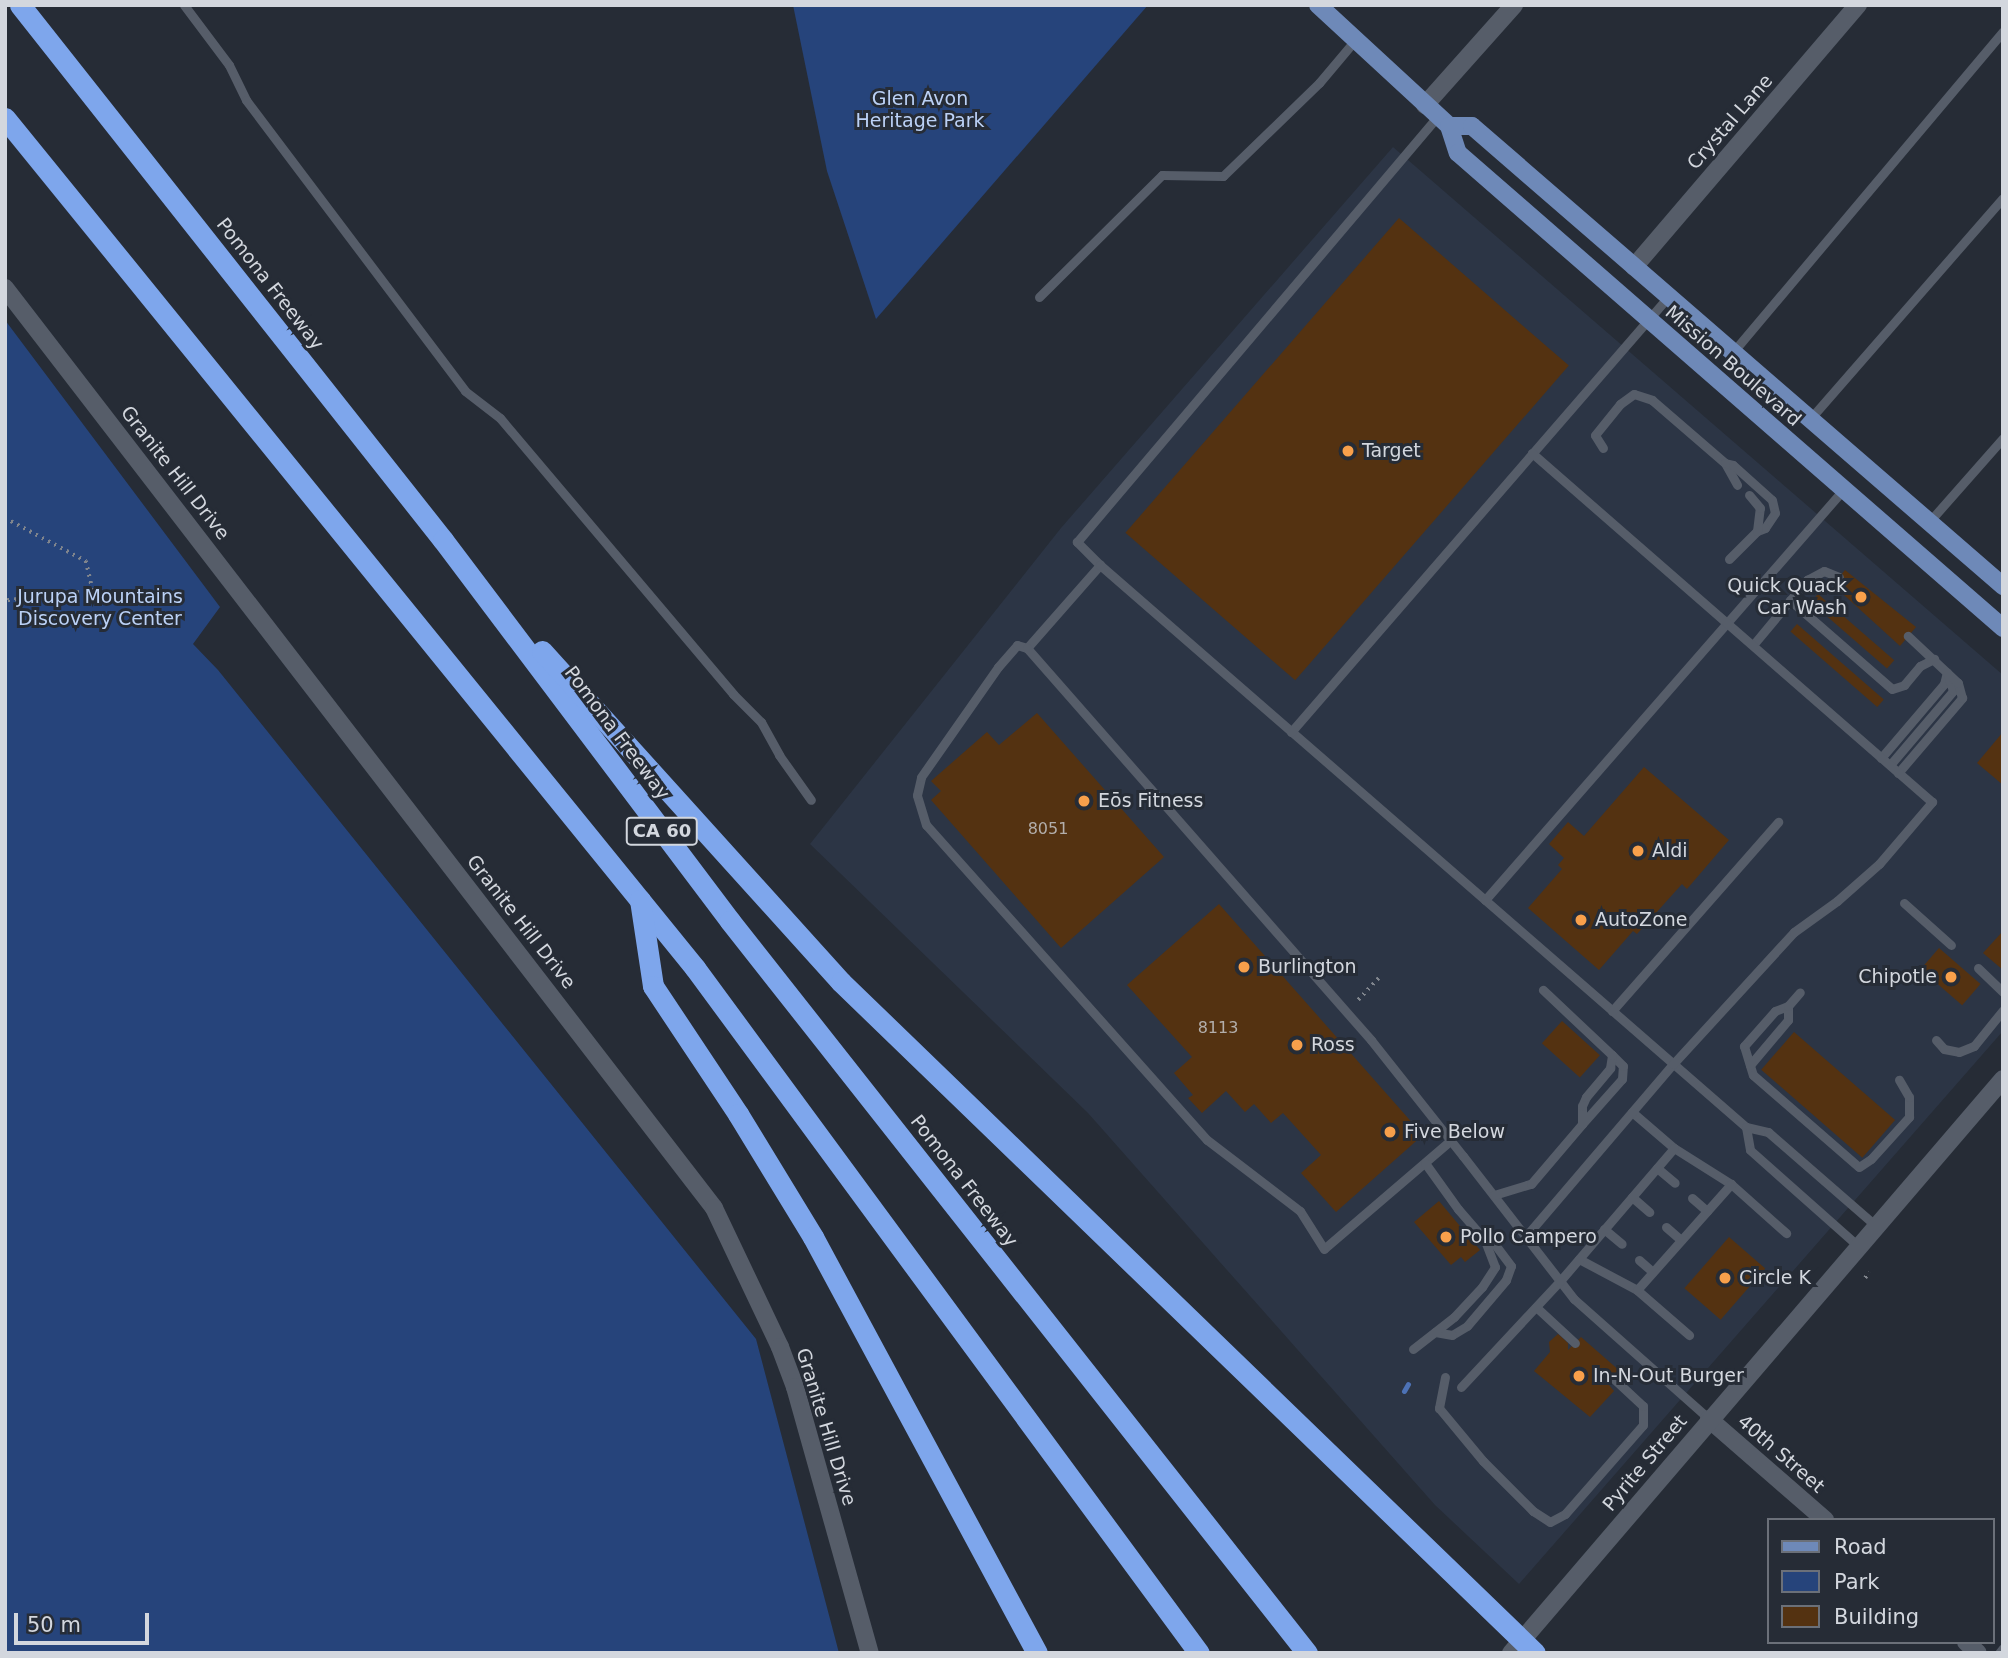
<!DOCTYPE html>
<meta charset="utf-8">
<style>
body{margin:0}
#map{position:relative;width:2008px;height:1658px;overflow:hidden;background:#262c36;font-family:"DejaVu Sans",sans-serif}
div>[style]{position:absolute}
[style*='--x']{left:calc(var(--x)*1px);top:calc(var(--y)*1px);width:calc(var(--w)*1px);rotate:calc(var(--a)*1deg)}
.built>*{inset:0;background:#2c3545}
.green>*{inset:0;background:#26447b}
.stream>*{height:5px;margin:-2.5px;padding:0 2.5px;transform-origin:2.5px;border-radius:2.5px;background:#4d72b5}
.building>*{inset:0;background:#543211;transform-origin:0 0}
.path>*{height:3.5px;margin-top:-1.75px;transform-origin:0;background:repeating-linear-gradient(90deg,#80858d 0 2px,transparent 0 7px)}
.lane>*{height:9px;margin:-4.5px;padding:0 4.5px;transform-origin:4.5px;border-radius:4.5px;background:#565d69}
.street>*{height:18px;margin:-9px;padding:0 9px;transform-origin:9px;border-radius:9px;background:#565d69}
.secondary>*{height:18px;margin:-9px;padding:0 9px;transform-origin:9px;border-radius:9px;background:#565d69}
.primary>*{height:18px;margin:-9px;padding:0 9px;transform-origin:9px;border-radius:9px;background:#6e89b8}
.highway>*{height:21px;margin:-10.5px;padding:0 10.5px;transform-origin:10.5px;border-radius:10.5px;background:#7ea6ec}
.dots>*{width:19px;height:19px;translate:-50% -50%;box-sizing:border-box;border:4px solid #262c36;border-radius:50%}
span{translate:-50% -50%;white-space:nowrap;text-align:center;line-height:1.15;-webkit-text-stroke:6px #262c36;paint-order:stroke}
.number-label{font-size:16px;color:#b3aeab}
.number-label span{-webkit-text-stroke-width:0}
.shield-label span{padding:2px 5px;background:#262c36;border:2px solid;border-radius:5px;-webkit-text-stroke-width:0}
.shield-label{font-size:18px;color:#d3d7de;font-weight:700}
.park-label{font-size:19px;color:#bbd1f6}
.street-label{font-size:19px;color:#d3d7de}
.poi-label{font-size:19px;color:#d3d7de}
.left{translate:0 -50%;text-align:left}
.right{translate:-100% -50%;text-align:right}
.frame{position:absolute;inset:0;border:7px solid #d3d7de;pointer-events:none}
.legend{position:absolute;left:1767px;top:1518px;width:228px;height:126px;box-sizing:border-box;background:#262c36;border:2px solid #6b7079;margin:0;padding:9px 12px;list-style:none;font-size:21px;color:#d3d7de}
.legend li{display:flex;align-items:center;gap:14px;height:35px}
.legend b{width:35px;border:2px solid #6b7079}
.scale{position:absolute;left:14px;top:1613px;width:135px;height:32px;box-sizing:border-box;border:4px solid #d3d7de;border-top:0;padding-left:9px;font-size:21px;line-height:24px;white-space:nowrap;color:#d3d7de;-webkit-text-stroke:5px #262c36;paint-order:stroke}
</style>
<div id="map">
<div class="built">
<i style="clip-path:polygon(1393px 147px,2003px 675px,2003px 1031px,1519px 1584px,1435px 1505px,1088px 1113px,810px 844px,1061px 528px)"></i>
</div>
<div class="green">
<i style="clip-path:polygon(793px 5px,1148px 5px,876px 319px,827px 171px)"></i>
<i style="clip-path:polygon(5px 320px,220px 607px,193px 644px,218px 670px,756px 1339px,839px 1653px,5px 1653px)"></i>
</div>
<div class="stream">
<i style="--x:1404;--y:1391;--w:8;--a:-60"></i>
</div>
<div class="building">
<i style="left:1399px;top:218px;width:225px;height:417px;rotate:41deg"></i>
<i style="clip-path:polygon(1845px 570px,1916px 627px,1900px 646px,1833px 585px)"></i>
<i style="left:1818px;top:594px;width:101px;height:11px;rotate:41deg"></i>
<i style="left:1797px;top:624px;width:115px;height:10px;rotate:41deg"></i>
<i style="clip-path:polygon(1037px 713px,1164px 857px,1061px 948px,931px 800px,941px 791px,931px 781px,987px 732px,999px 745px)"></i>
<i style="clip-path:polygon(2003px 732px,2003px 785px,1977px 763px)"></i>
<i style="clip-path:polygon(1644px 767px,1729px 840px,1687px 889px,1682px 884px,1637px 934px,1633px 931px,1599px 970px,1528px 908px,1562px 869px,1558px 865px,1564px 858px,1549px 844px,1568px 822px,1584px 836px)"></i>
<i style="clip-path:polygon(1219px 904px,1423px 1135px,1336px 1212px,1301px 1173px,1321px 1155px,1283px 1113px,1271px 1123px,1254px 1104px,1245px 1112px,1226px 1091px,1202px 1113px,1188px 1098px,1193px 1095px,1174px 1073px,1192px 1057px,1127px 985px)"></i>
<i style="clip-path:polygon(2003px 931px,2003px 970px,1983px 953px)"></i>
<i style="left:1939px;top:948px;width:55px;height:28px;rotate:41deg"></i>
<i style="left:1562px;top:1021px;width:51px;height:30px;rotate:42deg"></i>
<i style="left:1794px;top:1032px;width:134px;height:50px;rotate:41deg"></i>
<i style="clip-path:polygon(1439px 1201px,1480px 1250px,1465px 1262px,1461px 1257px,1451px 1265px,1414px 1222px)"></i>
<i style="left:1729px;top:1237px;width:48px;height:68px;rotate:41deg"></i>
<i style="clip-path:polygon(1558px 1334px,1568px 1343px,1568px 1350px,1581px 1337px,1621px 1372px,1609px 1385px,1614px 1391px,1590px 1417px,1534px 1371px,1550px 1352px,1549px 1342px)"></i>
</div>
<div class="path">
<i style="--x:5;--y:518;--w:92;--a:28"></i>
<i style="--x:86;--y:561;--w:31;--a:77"></i>
<i style="--x:93;--y:591;--w:89;--a:173.5"></i>
<i style="--x:1358;--y:1000;--w:33;--a:-47"></i>
<i style="--x:1865;--y:1278;--w:7;--a:-56"></i>
</div>
<div class="lane">
<i style="--x:184;--y:5;--w:75;--a:53.1"></i>
<i style="--x:229;--y:65;--w:39;--a:64"></i>
<i style="--x:246;--y:100;--w:364;--a:53"></i>
<i style="--x:465;--y:391;--w:44;--a:37.6"></i>
<i style="--x:500;--y:418;--w:361;--a:49.8"></i>
<i style="--x:733;--y:694;--w:40;--a:45"></i>
<i style="--x:761;--y:722;--w:38;--a:61"></i>
<i style="--x:779;--y:755;--w:55;--a:54.6"></i>
<i style="--x:1039;--y:297;--w:173;--a:-44.8"></i>
<i style="--x:1162;--y:175;--w:61;--a:0.9"></i>
<i style="--x:1223;--y:176;--w:134;--a:-44.1"></i>
<i style="--x:1319;--y:83;--w:57;--a:-49.9"></i>
<i style="--x:1733;--y:352;--w:419;--a:-49.9"></i>
<i style="--x:1810;--y:419;--w:293;--a:-48.9"></i>
<i style="--x:1603;--y:448;--w:15;--a:-122"></i>
<i style="--x:1595;--y:435;--w:40;--a:-51"></i>
<i style="--x:1620;--y:404;--w:17;--a:-36"></i>
<i style="--x:1634;--y:394;--w:19;--a:18"></i>
<i style="--x:1652;--y:400;--w:96;--a:40.8"></i>
<i style="--x:1725;--y:463;--w:25;--a:61"></i>
<i style="--x:1725;--y:463;--w:8;--a:14"></i>
<i style="--x:1733;--y:465;--w:52;--a:41.9"></i>
<i style="--x:1772;--y:500;--w:13;--a:77"></i>
<i style="--x:1775;--y:513;--w:18;--a:124"></i>
<i style="--x:1765;--y:528;--w:9;--a:159"></i>
<i style="--x:1929;--y:522;--w:112;--a:-48.6"></i>
<i style="--x:1729;--y:559;--w:40;--a:-45"></i>
<i style="--x:1757;--y:531;--w:23;--a:-83"></i>
<i style="--x:1760;--y:508;--w:17;--a:-130"></i>
<i style="--x:1100;--y:565;--w:33;--a:-135"></i>
<i style="--x:1077;--y:542;--w:557;--a:-49.73"></i>
<i style="--x:1790;--y:600;--w:135;--a:41.1"></i>
<i style="--x:1892;--y:689;--w:13;--a:-18"></i>
<i style="--x:1904;--y:685;--w:25;--a:-50"></i>
<i style="--x:1920;--y:666;--w:16;--a:-27"></i>
<i style="--x:1753;--y:645;--w:85;--a:-50.3"></i>
<i style="--x:1807;--y:580;--w:19;--a:-28"></i>
<i style="--x:1824;--y:571;--w:16;--a:22"></i>
<i style="--x:1027;--y:648;--w:111;--a:-48.7"></i>
<i style="--x:1100;--y:565;--w:856;--a:41.02"></i>
<i style="--x:1746;--y:1127;--w:23;--a:13"></i>
<i style="--x:1768;--y:1132;--w:143;--a:41"></i>
<i style="--x:1291;--y:732;--w:576;--a:-49.09"></i>
<i style="--x:1881;--y:758;--w:97;--a:-49.6"></i>
<i style="--x:1944;--y:684;--w:12;--a:-76"></i>
<i style="--x:1890;--y:765;--w:97;--a:-49.6"></i>
<i style="--x:1953;--y:691;--w:17;--a:-107"></i>
<i style="--x:1898;--y:773;--w:99;--a:-49.5"></i>
<i style="--x:1962;--y:698;--w:16;--a:-105"></i>
<i style="--x:1958;--y:683;--w:69;--a:-136.8"></i>
<i style="--x:1485;--y:900;--w:544;--a:-48.87"></i>
<i style="--x:1904;--y:903;--w:63;--a:41.8"></i>
<i style="--x:1978;--y:968;--w:35;--a:44"></i>
<i style="--x:1788;--y:1006;--w:14;--a:159"></i>
<i style="--x:1775;--y:1011;--w:47;--a:131.5"></i>
<i style="--x:1744;--y:1046;--w:30;--a:73"></i>
<i style="--x:1753;--y:1075;--w:140;--a:41"></i>
<i style="--x:1859;--y:1167;--w:14;--a:-34"></i>
<i style="--x:1871;--y:1159;--w:57;--a:-47.9"></i>
<i style="--x:1909;--y:1117;--w:20;--a:-90"></i>
<i style="--x:1909;--y:1097;--w:20;--a:-120"></i>
<i style="--x:1612;--y:1011;--w:252;--a:-48.7"></i>
<i style="--x:1936;--y:1040;--w:12;--a:48"></i>
<i style="--x:1944;--y:1049;--w:15;--a:11"></i>
<i style="--x:1959;--y:1052;--w:16;--a:-22"></i>
<i style="--x:1974;--y:1046;--w:46;--a:-51.1"></i>
<i style="--x:1750;--y:1065;--w:59;--a:-49.8"></i>
<i style="--x:1788;--y:1020;--w:14;--a:-90"></i>
<i style="--x:1788;--y:1006;--w:18;--a:-49"></i>
<i style="--x:1632;--y:1112;--w:55;--a:40.6"></i>
<i style="--x:1674;--y:1148;--w:67;--a:32.3"></i>
<i style="--x:1731;--y:1184;--w:74;--a:41.7"></i>
<i style="--x:1582;--y:1124;--w:60;--a:-48.4"></i>
<i style="--x:1622;--y:1079;--w:13;--a:-86"></i>
<i style="--x:1623;--y:1066;--w:16;--a:-135"></i>
<i style="--x:1746;--y:1127;--w:23;--a:80"></i>
<i style="--x:1750;--y:1150;--w:144;--a:41.6"></i>
<i style="--x:1451;--y:1140;--w:167;--a:139.4"></i>
<i style="--x:1324;--y:1249;--w:45;--a:-122.3"></i>
<i style="--x:1300;--y:1211;--w:117;--a:-142.6"></i>
<i style="--x:1207;--y:1140;--w:422;--a:-131.7"></i>
<i style="--x:926;--y:825;--w:31;--a:-107"></i>
<i style="--x:917;--y:795;--w:18;--a:-77"></i>
<i style="--x:921;--y:777;--w:134;--a:-55"></i>
<i style="--x:998;--y:667;--w:29;--a:-49"></i>
<i style="--x:1017;--y:645;--w:10;--a:17"></i>
<i style="--x:1027;--y:648;--w:522;--a:48.73"></i>
<i style="--x:1371;--y:1040;--w:148;--a:51.6"></i>
<i style="--x:1463;--y:1156;--w:181;--a:52.2"></i>
<i style="--x:1574;--y:1299;--w:181;--a:41.6"></i>
<i style="--x:1425;--y:1163;--w:57;--a:54.3"></i>
<i style="--x:1458;--y:1209;--w:38;--a:49"></i>
<i style="--x:1483;--y:1238;--w:11;--a:22"></i>
<i style="--x:1493;--y:1242;--w:30;--a:53"></i>
<i style="--x:1511;--y:1266;--w:15;--a:110"></i>
<i style="--x:1506;--y:1280;--w:60;--a:130.3"></i>
<i style="--x:1467;--y:1326;--w:17;--a:149"></i>
<i style="--x:1452;--y:1335;--w:17;--a:-170"></i>
<i style="--x:1657;--y:1168;--w:23;--a:40"></i>
<i style="--x:1494;--y:1195;--w:39;--a:-17"></i>
<i style="--x:1531;--y:1184;--w:79;--a:-49.6"></i>
<i style="--x:1582;--y:1124;--w:18;--a:-90"></i>
<i style="--x:1582;--y:1106;--w:10;--a:-66"></i>
<i style="--x:1586;--y:1097;--w:38;--a:-50"></i>
<i style="--x:1610;--y:1068;--w:13;--a:-81"></i>
<i style="--x:1612;--y:1055;--w:95;--a:-136.7"></i>
<i style="--x:1632;--y:1197;--w:23;--a:41"></i>
<i style="--x:1692;--y:1198;--w:20;--a:41"></i>
<i style="--x:1666;--y:1227;--w:20;--a:41"></i>
<i style="--x:1604;--y:1229;--w:23;--a:40"></i>
<i style="--x:1526;--y:1236;--w:226;--a:-49.5"></i>
<i style="--x:1673;--y:1064;--w:179;--a:-47.5"></i>
<i style="--x:1794;--y:932;--w:53;--a:-35.8"></i>
<i style="--x:1837;--y:901;--w:56;--a:-41.4"></i>
<i style="--x:1879;--y:864;--w:82;--a:-49.5"></i>
<i style="--x:1932;--y:802;--w:531;--a:-138.9"></i>
<i style="--x:1579;--y:1259;--w:66;--a:28.1"></i>
<i style="--x:1637;--y:1290;--w:69;--a:40.9"></i>
<i style="--x:1639;--y:1260;--w:18;--a:41"></i>
<i style="--x:1637;--y:1290;--w:142;--a:-48.4"></i>
<i style="--x:1536;--y:1307;--w:53;--a:42.7"></i>
<i style="--x:1413;--y:1349;--w:52;--a:-38"></i>
<i style="--x:1454;--y:1317;--w:41;--a:-47"></i>
<i style="--x:1482;--y:1287;--w:24;--a:-57"></i>
<i style="--x:1495;--y:1267;--w:30;--a:-111"></i>
<i style="--x:1445;--y:1377;--w:32;--a:101"></i>
<i style="--x:1439;--y:1408;--w:69;--a:50.3"></i>
<i style="--x:1483;--y:1461;--w:71;--a:45"></i>
<i style="--x:1533;--y:1511;--w:20;--a:33"></i>
<i style="--x:1550;--y:1522;--w:17;--a:-28"></i>
<i style="--x:1565;--y:1514;--w:118;--a:-48.8"></i>
<i style="--x:1643;--y:1425;--w:19;--a:-90"></i>
<i style="--x:1643;--y:1406;--w:40;--a:-137"></i>
<i style="--x:1461;--y:1387;--w:145;--a:-47"></i>
<i style="--x:1560;--y:1281;--w:175;--a:-49.4"></i>
<i style="--x:1999;--y:1653;--w:6;--a:-51"></i>
</div>
<div class="street">
<i style="--x:1425;--y:105;--w:134;--a:-48.3"></i>
<i style="--x:1634;--y:267;--w:345;--a:-49.5"></i>
<i style="--x:1709;--y:1419;--w:154;--a:41"></i>
<i style="--x:1966;--y:1642;--w:16;--a:43"></i>
</div>
<div class="secondary">
<i style="--x:5;--y:288;--w:1161;--a:52.38"></i>
<i style="--x:714;--y:1208;--w:154;--a:64.6"></i>
<i style="--x:780;--y:1347;--w:43;--a:69.4"></i>
<i style="--x:795;--y:1387;--w:276;--a:74.3"></i>
<i style="--x:1511;--y:1653;--w:756;--a:-49.4"></i>
</div>
<div class="primary">
<i style="--x:1318;--y:5;--w:178;--a:42.7"></i>
<i style="--x:1449;--y:126;--w:28;--a:72"></i>
<i style="--x:1458;--y:153;--w:723;--a:41.07"></i>
<i style="--x:1449;--y:126;--w:23;--a:0"></i>
<i style="--x:1472;--y:126;--w:703;--a:40.9"></i>
</div>
<div class="highway">
<i style="--x:20;--y:5;--w:682;--a:51.67"></i>
<i style="--x:443;--y:540;--w:477;--a:53"></i>
<i style="--x:730;--y:921;--w:932;--a:51.75"></i>
<i style="--x:5;--y:118;--w:1095;--a:50.93"></i>
<i style="--x:695;--y:968;--w:850;--a:53.66"></i>
<i style="--x:542;--y:651;--w:446;--a:47.9"></i>
<i style="--x:841;--y:982;--w:965;--a:44.03"></i>
<i style="--x:640;--y:900;--w:87;--a:81.4"></i>
<i style="--x:653;--y:986;--w:154;--a:56.4"></i>
<i style="--x:738;--y:1114;--w:144;--a:58.6"></i>
<i style="--x:813;--y:1237;--w:472;--a:61.7"></i>
</div>
<div class="dots">
<i style="left:1348px;top:451px;background:#f8a04b"></i>
<i style="left:1861px;top:597px;background:#f8a04b"></i>
<i style="left:1084px;top:801px;background:#f8a04b"></i>
<i style="left:1638px;top:851px;background:#f8a04b"></i>
<i style="left:1581px;top:920px;background:#f8a04b"></i>
<i style="left:1244px;top:967px;background:#f8a04b"></i>
<i style="left:1951px;top:977px;background:#f8a04b"></i>
<i style="left:1297px;top:1045px;background:#f8a04b"></i>
<i style="left:1390px;top:1132px;background:#f8a04b"></i>
<i style="left:1446px;top:1237px;background:#f8a04b"></i>
<i style="left:1725px;top:1278px;background:#f8a04b"></i>
<i style="left:1579px;top:1376px;background:#f8a04b"></i>
</div>
<div class="number-label">
<span style="left:1048px;top:829px">8051</span>
<span style="left:1218px;top:1028px">8113</span>
</div>
<div class="shield-label">
<span style="left:662px;top:831px">CA 60</span>
</div>
<div class="park-label">
<span style="left:920px;top:110px">Glen Avon<br>Heritage Park</span>
<span style="left:100px;top:608px">Jurupa Mountains<br>Discovery Center</span>
</div>
<div class="street-label">
<span style="left:1730px;top:122px;rotate:-49deg">Crystal Lane</span>
<span style="left:270px;top:284px;rotate:52deg">Pomona Freeway</span>
<span style="left:1733px;top:366px;rotate:41deg">Mission Boulevard</span>
<span style="left:175px;top:473px;rotate:52deg">Granite Hill Drive</span>
<span style="left:617px;top:733px;rotate:53deg">Pomona Freeway</span>
<span style="left:521px;top:922px;rotate:52deg">Granite Hill Drive</span>
<span style="left:964px;top:1181px;rotate:52deg">Pomona Freeway</span>
<span style="left:826px;top:1427px;rotate:73deg">Granite Hill Drive</span>
<span style="left:1781px;top:1454px;rotate:41deg">40th Street</span>
<span style="left:1645px;top:1463px;rotate:-50deg">Pyrite Street</span>
</div>
<div class="poi-label">
<span class="left" style="left:1362px;top:451px">Target</span>
<span class="right" style="left:1847px;top:597px">Quick Quack<br>Car Wash</span>
<span class="left" style="left:1098px;top:801px">Eōs Fitness</span>
<span class="left" style="left:1652px;top:851px">Aldi</span>
<span class="left" style="left:1595px;top:920px">AutoZone</span>
<span class="left" style="left:1258px;top:967px">Burlington</span>
<span class="right" style="left:1937px;top:977px">Chipotle</span>
<span class="left" style="left:1311px;top:1045px">Ross</span>
<span class="left" style="left:1404px;top:1132px">Five Below</span>
<span class="left" style="left:1460px;top:1237px">Pollo Campero</span>
<span class="left" style="left:1739px;top:1278px">Circle K</span>
<span class="left" style="left:1593px;top:1376px">In-N-Out Burger</span>
</div>
<div class="frame"></div>
<ul class="legend">
<li><b style="height:9px;background:#6e89b8"></b>Road</li>
<li><b style="height:19px;background:#26447b"></b>Park</li>
<li><b style="height:19px;background:#543211"></b>Building</li>
</ul>
<div class="scale">50 m</div>
</div>
